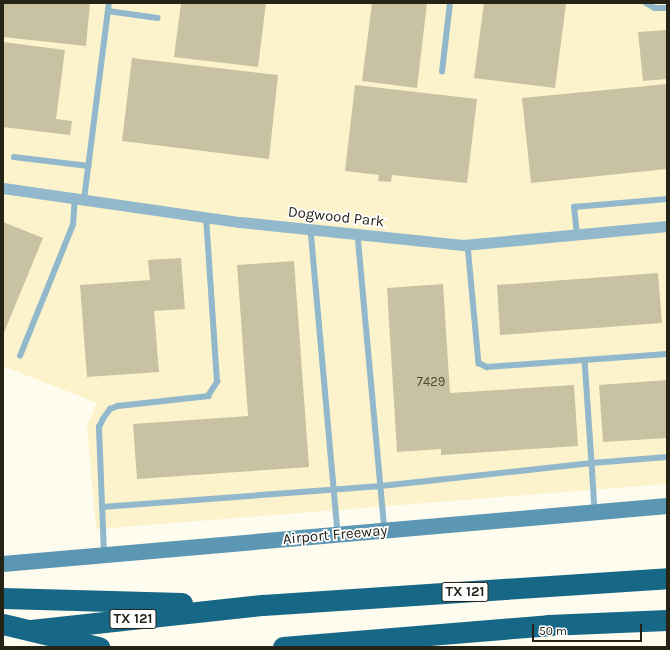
<!DOCTYPE html>
<style>
body{margin:0}
#map{position:relative;width:670px;height:650px;overflow:hidden;background:#fefbef;font-family:Karla,sans-serif}
div>[style]{position:absolute}
[style*='--x']{left:calc(var(--x)*1px);top:calc(var(--y)*1px);width:calc(var(--w)*1px);rotate:calc(var(--a)*1deg)}
.built>*{inset:0;background:#fcf3cc}
.building>*{inset:0;background:#c8c2a3}
.service>*{height:5.5px;margin:-2.75px;padding:0 2.75px;transform-origin:2.75px;border-radius:2.75px;background:#92b8cb}
.minor>*{height:11px;margin:-5.5px;padding:0 5.5px;transform-origin:5.5px;border-radius:5.5px;background:#92b8cb}
.secondary>*{height:16px;margin:-8px;padding:0 8px;transform-origin:8px;border-radius:8px;background:#5b96b3}
.motorway>*{height:21px;margin:-10.5px;padding:0 10.5px;transform-origin:10.5px;border-radius:10.5px;background:#176787}
.motorway-bridge>*{height:21px;margin:-10.5px;padding:0 10.5px;transform-origin:10.5px;border-radius:10.5px;background:#176787}
span{translate:-50% -50%;white-space:nowrap;text-align:center;line-height:1.15;-webkit-text-stroke:3.5px #fff;paint-order:stroke}
.number-label{font-size:13px;color:#4e4a39}
.number-label span{-webkit-text-stroke-width:0}
.shield-label span{padding:1px 3px;background:#fff;border:1px solid;border-radius:3px;-webkit-text-stroke-width:0}
.shield-label{font-size:14px;color:#252216;font-weight:700}
.street-label{font-size:15px;color:#252216}
.frame{position:absolute;inset:0;border:4px solid #252216;pointer-events:none}
.scale{position:absolute;left:532px;top:624px;width:110px;height:18px;box-sizing:border-box;border:2px solid #252216;border-top:0;padding-left:5px;font-size:12px;line-height:14px;white-space:nowrap;color:#252216;-webkit-text-stroke:3px #fff;paint-order:stroke}
</style>
<div id="map">
<div class="built">
<i style="clip-path:polygon(3px 3px,667px 3px,667px 484px,96px 529px,87px 426px,97px 403px,3px 366px)"></i>
</div>
<div class="building">
<i style="clip-path:polygon(3px 3px,90px 3px,86px 46px,3px 37px)"></i>
<i style="clip-path:polygon(181px 3px,266px 3px,258px 67px,174px 57px)"></i>
<i style="clip-path:polygon(372px 3px,427px 3px,417px 88px,362px 81px)"></i>
<i style="clip-path:polygon(484px 3px,566px 4px,555px 88px,474px 78px)"></i>
<i style="clip-path:polygon(667px 30px,667px 79px,643px 81px,638px 32px)"></i>
<i style="clip-path:polygon(3px 42px,65px 50px,56px 119px,72px 121px,70px 135px,3px 127px)"></i>
<i style="clip-path:polygon(132px 58px,278px 75px,269px 159px,122px 141px)"></i>
<i style="clip-path:polygon(667px 84px,667px 169px,531px 183px,522px 98px)"></i>
<i style="clip-path:polygon(355px 85px,477px 99px,467px 183px,392px 175px,391px 182px,378px 181px,379px 175px,345px 171px)"></i>
<i style="clip-path:polygon(3px 222px,43px 238px,3px 335px)"></i>
<i style="clip-path:polygon(181px 258px,185px 309px,154px 311px,159px 372px,87px 377px,80px 285px,150px 280px,148px 260px)"></i>
<i style="clip-path:polygon(294px 261px,309px 467px,137px 479px,133px 424px,248px 416px,237px 265px)"></i>
<i style="clip-path:polygon(658px 273px,662px 323px,500px 335px,497px 285px)"></i>
<i style="clip-path:polygon(443px 284px,450px 393px,574px 385px,578px 446px,441px 455px,441px 449px,397px 452px,387px 288px)"></i>
<i style="clip-path:polygon(667px 380px,667px 438px,603px 442px,599px 385px)"></i>
</div>
<div class="service">
<i style="--x:646;--y:3;--w:10;--a:29"></i>
<i style="--x:655;--y:8;--w:12;--a:0"></i>
<i style="--x:108;--y:11;--w:50;--a:8"></i>
<i style="--x:442;--y:72;--w:69;--a:-83.4"></i>
<i style="--x:14;--y:157;--w:75;--a:6.9"></i>
<i style="--x:84;--y:200;--w:199;--a:-82.8"></i>
<i style="--x:311;--y:230;--w:303;--a:84.9"></i>
<i style="--x:358;--y:235;--w:295;--a:84.8"></i>
<i style="--x:577;--y:235;--w:28;--a:-96"></i>
<i style="--x:574;--y:207;--w:93;--a:-4.9"></i>
<i style="--x:468;--y:245;--w:119;--a:84.7"></i>
<i style="--x:479;--y:363;--w:9;--a:27"></i>
<i style="--x:487;--y:367;--w:180;--a:-4.1"></i>
<i style="--x:20;--y:356;--w:141;--a:-68"></i>
<i style="--x:73;--y:225;--w:26;--a:-86"></i>
<i style="--x:585;--y:360;--w:103;--a:86.1"></i>
<i style="--x:592;--y:463;--w:75;--a:-4.6"></i>
<i style="--x:102;--y:507;--w:280;--a:-4.3"></i>
<i style="--x:381;--y:486;--w:212;--a:-6.2"></i>
<i style="--x:592;--y:463;--w:48;--a:86.4"></i>
<i style="--x:104;--y:554;--w:127;--a:-92.3"></i>
<i style="--x:99;--y:427;--w:9;--a:-63"></i>
<i style="--x:103;--y:419;--w:12;--a:-55"></i>
<i style="--x:110;--y:409;--w:9;--a:-21"></i>
<i style="--x:118;--y:406;--w:91;--a:-6.3"></i>
<i style="--x:208;--y:396;--w:17;--a:-57"></i>
<i style="--x:217;--y:382;--w:165;--a:-93.8"></i>
</div>
<div class="minor">
<i style="--x:3;--y:188;--w:239;--a:8.2"></i>
<i style="--x:240;--y:222;--w:224;--a:5.9"></i>
<i style="--x:463;--y:245;--w:205;--a:-5.3"></i>
</div>
<div class="secondary">
<i style="--x:3;--y:564;--w:667;--a:-4.99"></i>
</div>
<div class="motorway">
<i style="--x:3;--y:598;--w:179;--a:1.6"></i>
<i style="--x:31;--y:630;--w:233;--a:-6.2"></i>
<i style="--x:263;--y:605;--w:405;--a:-3.8"></i>
<i style="--x:283;--y:647;--w:266;--a:-4.7"></i>
<i style="--x:548;--y:625;--w:119;--a:-2.4"></i>
</div>
<div class="motorway-bridge">
<i style="--x:3;--y:624;--w:99;--a:13.5"></i>
</div>
<div class="number-label">
<span style="left:431px;top:382px">7429</span>
</div>
<div class="shield-label">
<span style="left:465px;top:592px">TX 121</span>
<span style="left:133px;top:619px">TX 121</span>
</div>
<div class="street-label">
<span style="left:336px;top:217px;rotate:6deg">Dogwood Park</span>
<span style="left:335px;top:535px;rotate:-5deg">Airport Freeway</span>
</div>
<div class="frame"></div>
<div class="scale">50 m</div>
</div>
